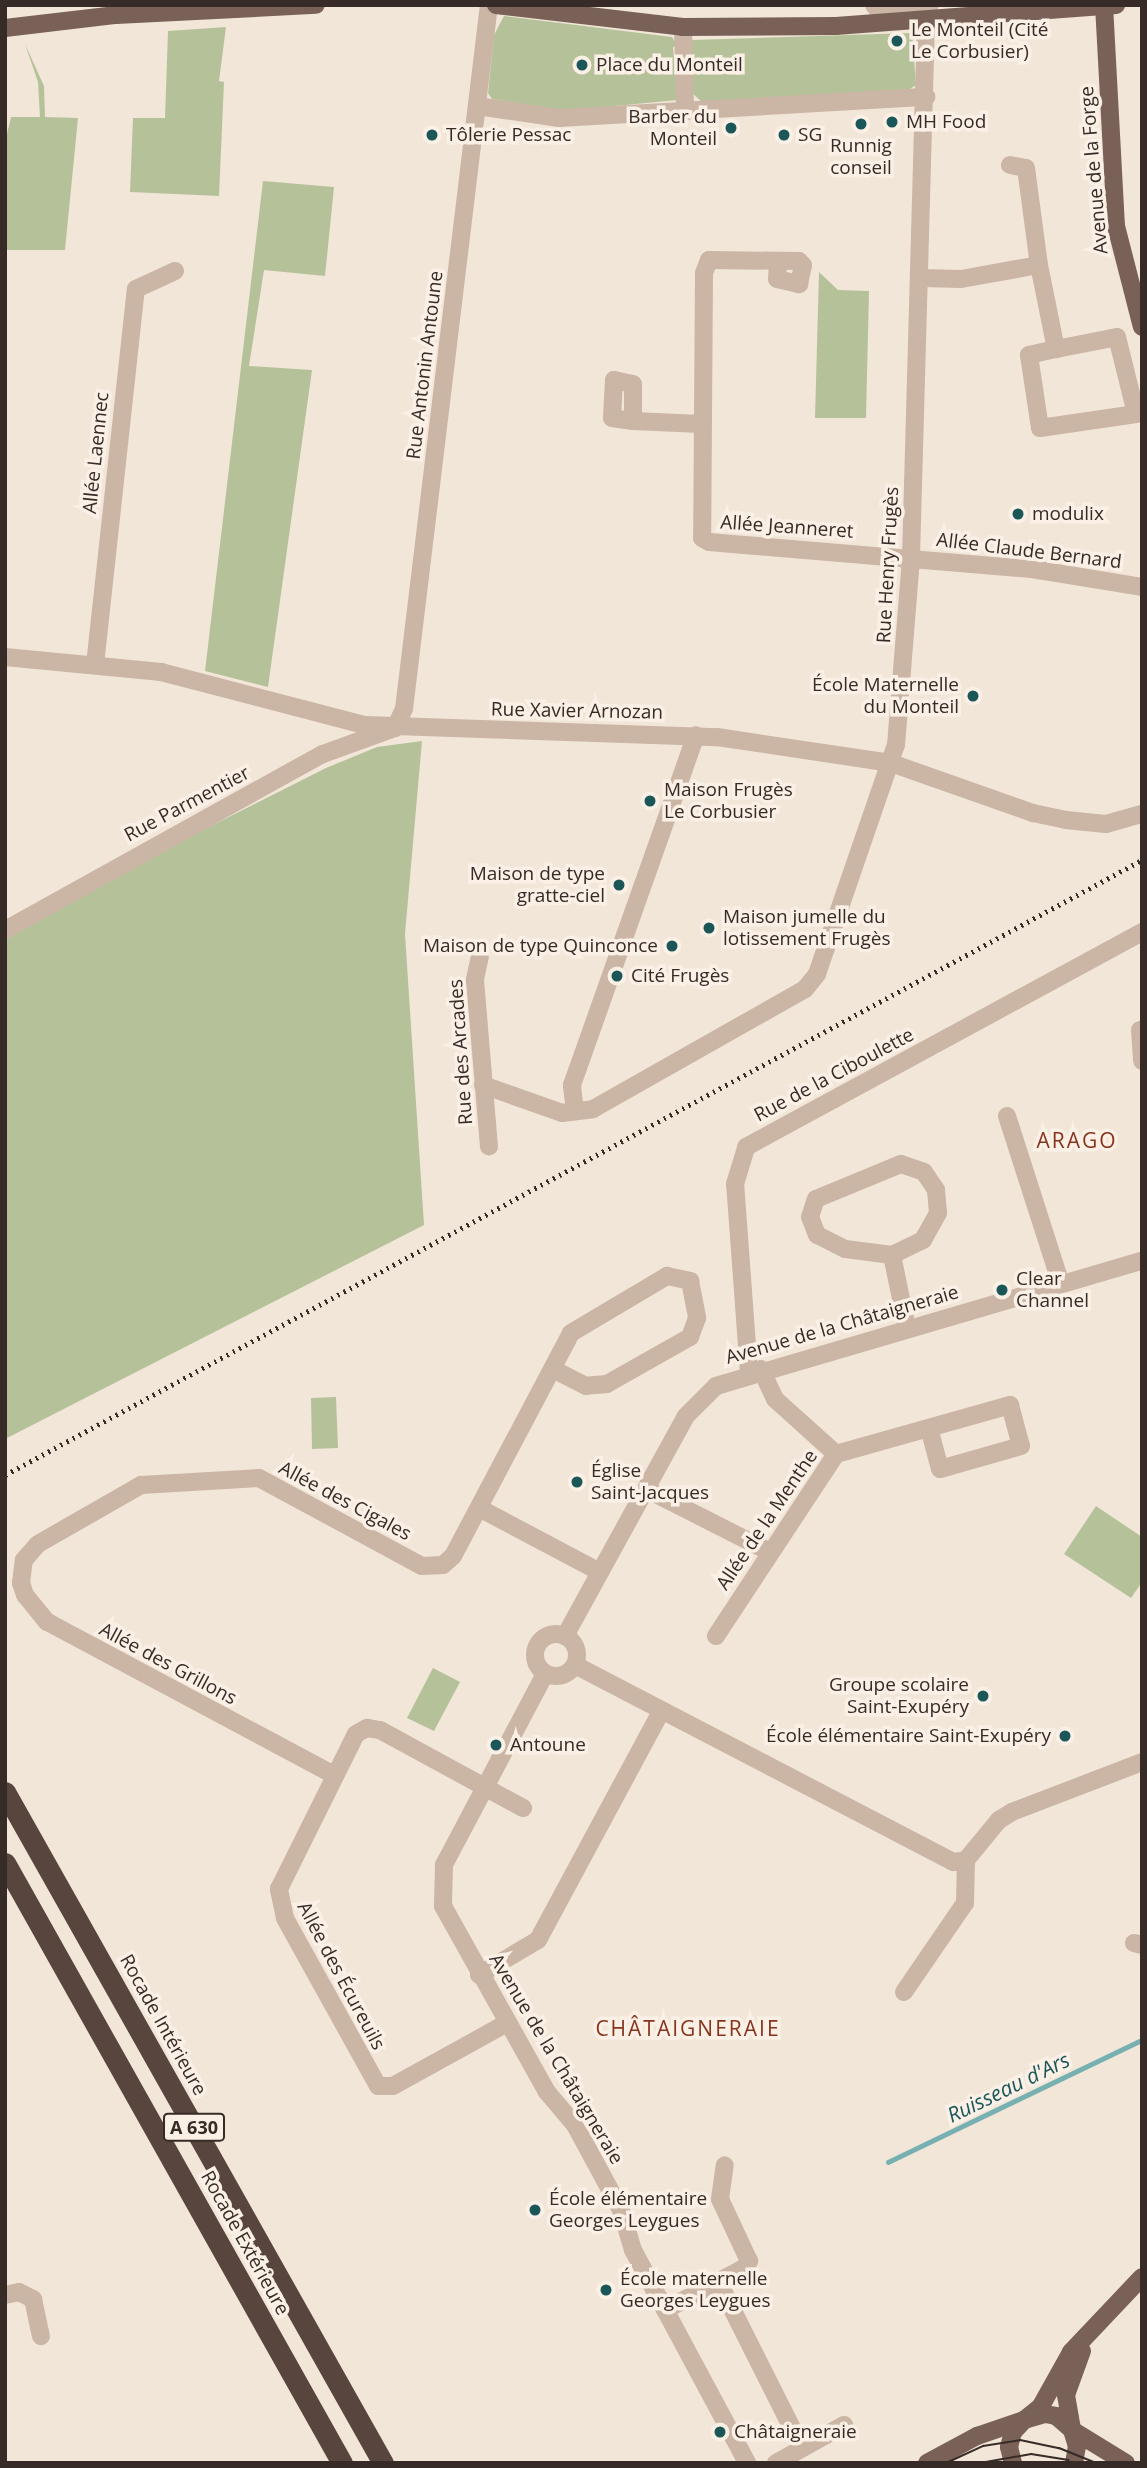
<!DOCTYPE html>
<meta charset="utf-8">
<style>
body{margin:0}
#map{position:relative;width:1147px;height:2468px;overflow:hidden;background:#f2e6d9;font-family:"Open Sans",sans-serif}
div>[style]{position:absolute}
[style*='--x']{left:calc(var(--x)*1px);top:calc(var(--y)*1px);width:calc(var(--w)*1px);rotate:calc(var(--a)*1deg)}
.green>*{inset:0;background:#b5c299}
.stream>*{height:4.5px;margin:-2.25px;padding:0 2.25px;transform-origin:2.25px;border-radius:2.25px;background:#77b0b1}
.minor>*{height:18px;margin:-9px;padding:0 9px;transform-origin:9px;border-radius:9px;background:#cbb5a5}
.minor>.ring{margin:-9px;padding:0;box-sizing:content-box;background:none;border:18px solid #cbb5a5;border-radius:50%}
.major>*{height:18px;margin:-9px;padding:0 9px;transform-origin:9px;border-radius:9px;background:#796157}
.highway>*{height:21px;margin:-10.5px;padding:0 10.5px;transform-origin:10.5px;border-radius:10.5px;background:#58453d}
.tram>*{height:2px;margin:-1px;padding:0 1px;transform-origin:1px;border-radius:1px;background:#362b27}
.rail>*{height:4.5px;margin-top:-2.25px;transform-origin:0;background:repeating-linear-gradient(90deg,#362b27 0 2px,transparent 0 7px)}
.dots>*{width:19px;height:19px;translate:-50% -50%;box-sizing:border-box;border:4px solid #faf0e6;border-radius:50%}
span{translate:-50% -50%;white-space:nowrap;text-align:center;line-height:1.15;-webkit-text-stroke:7px #faf0e6;paint-order:stroke}
.shield-label span{padding:2px 5px;background:#faf0e6;border:2px solid;border-radius:5px;-webkit-text-stroke-width:0}
.shield-label{font-size:18px;color:#362b27;font-weight:700}
.poi-label{font-size:19px;color:#362b27}
.left{translate:0 -50%;text-align:left}
.right{translate:-100% -50%;text-align:right}
.street-label{font-size:19px;color:#362b27}
.neighbourhood-label{font-size:21px;color:#88331c;letter-spacing:2px}
.water-label{font-size:21px;color:#1b5759;font-style:italic}
.frame{position:absolute;inset:0;border:7px solid #362b27;pointer-events:none}
</style>
<div id="map">
<div class="green">
<i style="clip-path:polygon(504px 16px,672px 37px,678px 46px,673px 47px,678px 100px,562px 111px,492px 99px,488px 93px,494px 35px)"></i>
<i style="clip-path:polygon(226px 27px,219px 81px,224px 82px,219px 196px,130px 192px,133px 118px,165px 118px,168px 31px)"></i>
<i style="clip-path:polygon(912px 33px,916px 85px,910px 89px,702px 102px,691px 92px,692px 40px)"></i>
<i style="clip-path:polygon(25px 44px,44px 86px,45px 117px,78px 118px,65px 250px,5px 250px,5px 142px,11px 117px,40px 117px,38px 82px)"></i>
<i style="clip-path:polygon(263px 181px,334px 187px,325px 276px,264px 270px,249px 366px,312px 370px,268px 687px,205px 671px)"></i>
<i style="clip-path:polygon(819px 272px,838px 290px,869px 291px,866px 418px,815px 418px)"></i>
<i style="clip-path:polygon(422px 741px,405px 934px,424px 1225px,5px 1439px,5px 940px,171px 846px,326px 768px,377px 747px)"></i>
<i style="clip-path:polygon(336px 1397px,338px 1448px,312px 1449px,311px 1398px)"></i>
<i style="clip-path:polygon(1096px 1506px,1142px 1537px,1142px 1582px,1131px 1598px,1064px 1554px)"></i>
<i style="clip-path:polygon(433px 1668px,460px 1682px,434px 1731px,407px 1718px)"></i>
</div>
<div class="stream">
<i style="--x:888;--y:2162;--w:282;--a:-25.7"></i>
</div>
<div class="minor">
<i style="--x:874;--y:5;--w:6;--a:51"></i>
<i style="--x:878;--y:10;--w:52;--a:-5.5"></i>
<i style="--x:683;--y:27;--w:84;--a:88.6"></i>
<i style="--x:477;--y:106;--w:83;--a:8.3"></i>
<i style="--x:559;--y:118;--w:368;--a:-3.3"></i>
<i style="--x:1010;--y:165;--w:16;--a:11"></i>
<i style="--x:1026;--y:168;--w:98;--a:82.4"></i>
<i style="--x:1039;--y:265;--w:86;--a:78.6"></i>
<i style="--x:1056;--y:349;--w:62;--a:-11.1"></i>
<i style="--x:1117;--y:337;--w:79;--a:76.1"></i>
<i style="--x:1136;--y:414;--w:97;--a:171.7"></i>
<i style="--x:1040;--y:428;--w:74;--a:-98.6"></i>
<i style="--x:1029;--y:355;--w:28;--a:-13"></i>
<i style="--x:778;--y:261;--w:18;--a:93"></i>
<i style="--x:777;--y:279;--w:23;--a:13"></i>
<i style="--x:799;--y:284;--w:19;--a:-78"></i>
<i style="--x:803;--y:265;--w:6;--a:-135"></i>
<i style="--x:799;--y:261;--w:90;--a:-179.4"></i>
<i style="--x:709;--y:260;--w:14;--a:111"></i>
<i style="--x:704;--y:273;--w:265;--a:90.4"></i>
<i style="--x:702;--y:538;--w:8;--a:30"></i>
<i style="--x:709;--y:542;--w:324;--a:4.8"></i>
<i style="--x:1032;--y:569;--w:111;--a:9.3"></i>
<i style="--x:921;--y:278;--w:40;--a:1.4"></i>
<i style="--x:961;--y:279;--w:79;--a:-10.2"></i>
<i style="--x:633;--y:421;--w:21;--a:-172"></i>
<i style="--x:612;--y:418;--w:38;--a:-87"></i>
<i style="--x:614;--y:380;--w:19;--a:12"></i>
<i style="--x:633;--y:384;--w:37;--a:90"></i>
<i style="--x:633;--y:421;--w:68;--a:2.5"></i>
<i style="--x:5;--y:657;--w:157;--a:5.5"></i>
<i style="--x:161;--y:672;--w:211;--a:14.6"></i>
<i style="--x:365;--y:725;--w:352;--a:2"></i>
<i style="--x:717;--y:737;--w:176;--a:8.5"></i>
<i style="--x:891;--y:763;--w:151;--a:19.4"></i>
<i style="--x:1033;--y:813;--w:34;--a:12"></i>
<i style="--x:1066;--y:820;--w:40;--a:5.7"></i>
<i style="--x:1106;--y:824;--w:37;--a:-16"></i>
<i style="--x:95;--y:665;--w:378;--a:-83.8"></i>
<i style="--x:136;--y:289;--w:43;--a:-24.8"></i>
<i style="--x:5;--y:930;--w:363;--a:-29"></i>
<i style="--x:323;--y:754;--w:77;--a:-19.9"></i>
<i style="--x:395;--y:728;--w:21;--a:-65"></i>
<i style="--x:404;--y:709;--w:709;--a:-83.12"></i>
<i style="--x:480;--y:956;--w:25;--a:102"></i>
<i style="--x:475;--y:980;--w:167;--a:85.2"></i>
<i style="--x:1140;--y:1030;--w:31;--a:86"></i>
<i style="--x:483;--y:1085;--w:84;--a:19.5"></i>
<i style="--x:562;--y:1113;--w:31;--a:-7"></i>
<i style="--x:593;--y:1109;--w:244;--a:-29.5"></i>
<i style="--x:805;--y:989;--w:19;--a:-51"></i>
<i style="--x:817;--y:974;--w:242;--a:-71"></i>
<i style="--x:896;--y:745;--w:189;--a:-85.4"></i>
<i style="--x:911;--y:557;--w:538;--a:-88.4"></i>
<i style="--x:575;--y:1111;--w:26;--a:-97"></i>
<i style="--x:572;--y:1085;--w:371;--a:-70.5"></i>
<i style="--x:1007;--y:1116;--w:176;--a:72.2"></i>
<i style="--x:901;--y:1164;--w:24;--a:19"></i>
<i style="--x:924;--y:1172;--w:22;--a:56"></i>
<i style="--x:936;--y:1190;--w:23;--a:85"></i>
<i style="--x:938;--y:1213;--w:31;--a:119"></i>
<i style="--x:923;--y:1240;--w:34;--a:154"></i>
<i style="--x:892;--y:1255;--w:47;--a:-172.7"></i>
<i style="--x:845;--y:1249;--w:31;--a:-153"></i>
<i style="--x:817;--y:1235;--w:19;--a:-111"></i>
<i style="--x:810;--y:1217;--w:19;--a:-72"></i>
<i style="--x:816;--y:1199;--w:92;--a:-22.4"></i>
<i style="--x:892;--y:1255;--w:75;--a:78.4"></i>
<i style="--x:749;--y:1373;--w:190;--a:-94.2"></i>
<i style="--x:735;--y:1184;--w:39;--a:-73"></i>
<i style="--x:746;--y:1147;--w:451;--a:-28.5"></i>
<i style="--x:836;--y:1454;--w:181;--a:-15.7"></i>
<i style="--x:1010;--y:1405;--w:42;--a:75"></i>
<i style="--x:1021;--y:1446;--w:84;--a:164.1"></i>
<i style="--x:940;--y:1469;--w:42;--a:-105"></i>
<i style="--x:646;--y:1489;--w:139;--a:26.9"></i>
<i style="--x:479;--y:1508;--w:137;--a:27.9"></i>
<i class="ring" style="left:535px;top:1634px;width:24px;height:24px"></i>
<i style="--x:565;--y:1636;--w:251;--a:-61.2"></i>
<i style="--x:686;--y:1416;--w:42;--a:-45"></i>
<i style="--x:716;--y:1386;--w:444;--a:-16.4"></i>
<i style="--x:716;--y:1636;--w:218;--a:-56.6"></i>
<i style="--x:836;--y:1454;--w:82;--a:-138"></i>
<i style="--x:775;--y:1399;--w:33;--a:-115"></i>
<i style="--x:575;--y:1665;--w:427;--a:27.5"></i>
<i style="--x:954;--y:1862;--w:12;--a:-9"></i>
<i style="--x:966;--y:1860;--w:52;--a:-50.5"></i>
<i style="--x:999;--y:1820;--w:15;--a:-32"></i>
<i style="--x:1012;--y:1812;--w:139;--a:-21"></i>
<i style="--x:545;--y:1674;--w:216;--a:117.9"></i>
<i style="--x:444;--y:1865;--w:41;--a:91.4"></i>
<i style="--x:443;--y:1906;--w:213;--a:60.8"></i>
<i style="--x:547;--y:2092;--w:43;--a:49.7"></i>
<i style="--x:575;--y:2125;--w:97;--a:61.6"></i>
<i style="--x:621;--y:2210;--w:42;--a:73.3"></i>
<i style="--x:633;--y:2250;--w:242;--a:61.8"></i>
<i style="--x:334;--y:1775;--w:325;--a:-151.9"></i>
<i style="--x:47;--y:1622;--w:35;--a:-129"></i>
<i style="--x:25;--y:1595;--w:13;--a:-108"></i>
<i style="--x:21;--y:1583;--w:23;--a:-83"></i>
<i style="--x:24;--y:1560;--w:21;--a:-49"></i>
<i style="--x:38;--y:1544;--w:119;--a:-29.8"></i>
<i style="--x:141;--y:1485;--w:118;--a:-3.4"></i>
<i style="--x:259;--y:1478;--w:185;--a:28.4"></i>
<i style="--x:422;--y:1566;--w:21;--a:-3"></i>
<i style="--x:443;--y:1565;--w:13;--a:-42"></i>
<i style="--x:453;--y:1556;--w:252;--a:-62.1"></i>
<i style="--x:571;--y:1333;--w:112;--a:-30.7"></i>
<i style="--x:667;--y:1276;--w:24;--a:12"></i>
<i style="--x:690;--y:1281;--w:38;--a:79"></i>
<i style="--x:697;--y:1318;--w:20;--a:110"></i>
<i style="--x:690;--y:1337;--w:95;--a:150.5"></i>
<i style="--x:607;--y:1384;--w:21;--a:175"></i>
<i style="--x:586;--y:1386;--w:37;--a:-153"></i>
<i style="--x:1134;--y:1943;--w:8;--a:14"></i>
<i style="--x:479;--y:1975;--w:69;--a:-30.7"></i>
<i style="--x:538;--y:1940;--w:261;--a:-61.7"></i>
<i style="--x:904;--y:1992;--w:108;--a:-55.6"></i>
<i style="--x:965;--y:1903;--w:43;--a:-88.7"></i>
<i style="--x:507;--y:2023;--w:130;--a:151.1"></i>
<i style="--x:393;--y:2086;--w:15;--a:180"></i>
<i style="--x:378;--y:2086;--w:192;--a:-119"></i>
<i style="--x:285;--y:1918;--w:30;--a:-102"></i>
<i style="--x:279;--y:1889;--w:173;--a:-63.6"></i>
<i style="--x:356;--y:1734;--w:13;--a:-29"></i>
<i style="--x:367;--y:1728;--w:13;--a:9"></i>
<i style="--x:380;--y:1730;--w:163;--a:28.6"></i>
<i style="--x:718;--y:2281;--w:187;--a:63.3"></i>
<i style="--x:5;--y:2295;--w:14;--a:-12"></i>
<i style="--x:19;--y:2292;--w:16;--a:27"></i>
<i style="--x:33;--y:2299;--w:38;--a:78"></i>
<i style="--x:665;--y:2310;--w:89;--a:-28"></i>
<i style="--x:744;--y:2268;--w:9;--a:-54"></i>
<i style="--x:749;--y:2261;--w:68;--a:-115.1"></i>
<i style="--x:720;--y:2199;--w:34;--a:-82"></i>
<i style="--x:776;--y:2463;--w:78;--a:-29.2"></i>
</div>
<div class="major">
<i style="--x:496;--y:5;--w:188;--a:6.7"></i>
<i style="--x:683;--y:27;--w:153;--a:-0.4"></i>
<i style="--x:836;--y:26;--w:281;--a:-4.3"></i>
<i style="--x:1104;--y:5;--w:221;--a:86.9"></i>
<i style="--x:1116;--y:226;--w:104;--a:75.6"></i>
<i style="--x:5;--y:28;--w:112;--a:-6.7"></i>
<i style="--x:116;--y:15;--w:200;--a:-2.9"></i>
<i style="--x:1082;--y:2351;--w:47;--a:110"></i>
<i style="--x:1066;--y:2395;--w:36;--a:80"></i>
<i style="--x:1072;--y:2430;--w:63;--a:31.4"></i>
<i style="--x:927;--y:2463;--w:57;--a:-28.4"></i>
<i style="--x:977;--y:2436;--w:50;--a:-18.8"></i>
<i style="--x:1024;--y:2420;--w:22;--a:-39"></i>
<i style="--x:1041;--y:2406;--w:62;--a:-60.9"></i>
<i style="--x:1071;--y:2352;--w:103;--a:-46.6"></i>
<i style="--x:1013;--y:2463;--w:16;--a:-104"></i>
<i style="--x:1009;--y:2447;--w:16;--a:-75"></i>
<i style="--x:1013;--y:2432;--w:16;--a:-47"></i>
<i style="--x:1024;--y:2420;--w:22;--a:-16"></i>
<i style="--x:1045;--y:2414;--w:11;--a:10"></i>
<i style="--x:1056;--y:2416;--w:21;--a:41"></i>
<i style="--x:1072;--y:2430;--w:17;--a:73"></i>
<i style="--x:1077;--y:2446;--w:17;--a:100"></i>
</div>
<div class="highway">
<i style="--x:5;--y:1792;--w:770;--a:60.61"></i>
<i style="--x:5;--y:1863;--w:688;--a:60.68"></i>
</div>
<div class="tram">
<i style="--x:946;--y:2463;--w:41;--a:-24.7"></i>
<i style="--x:983;--y:2446;--w:37;--a:-9"></i>
<i style="--x:1020;--y:2440;--w:40;--a:12"></i>
<i style="--x:1059;--y:2448;--w:40;--a:22"></i>
<i style="--x:980;--y:2463;--w:52;--a:-10"></i>
<i style="--x:1031;--y:2454;--w:38;--a:9"></i>
</div>
<div class="rail">
<i style="--x:5;--y:1475;--w:1293;--a:-28.41"></i>
</div>
<div class="dots">
<i style="left:897px;top:41px;background:#1b5759"></i>
<i style="left:582px;top:65px;background:#1b5759"></i>
<i style="left:892px;top:122px;background:#1b5759"></i>
<i style="left:861px;top:124px;background:#1b5759"></i>
<i style="left:731px;top:128px;background:#1b5759"></i>
<i style="left:432px;top:135px;background:#1b5759"></i>
<i style="left:784px;top:135px;background:#1b5759"></i>
<i style="left:1018px;top:514px;background:#1b5759"></i>
<i style="left:973px;top:696px;background:#1b5759"></i>
<i style="left:650px;top:801px;background:#1b5759"></i>
<i style="left:619px;top:885px;background:#1b5759"></i>
<i style="left:709px;top:928px;background:#1b5759"></i>
<i style="left:672px;top:946px;background:#1b5759"></i>
<i style="left:617px;top:976px;background:#1b5759"></i>
<i style="left:1002px;top:1290px;background:#1b5759"></i>
<i style="left:577px;top:1482px;background:#1b5759"></i>
<i style="left:983px;top:1696px;background:#1b5759"></i>
<i style="left:1065px;top:1736px;background:#1b5759"></i>
<i style="left:496px;top:1745px;background:#1b5759"></i>
<i style="left:535px;top:2210px;background:#1b5759"></i>
<i style="left:606px;top:2290px;background:#1b5759"></i>
<i style="left:720px;top:2432px;background:#1b5759"></i>
</div>
<div class="shield-label">
<span style="left:194px;top:2127px">A 630</span>
</div>
<div class="poi-label">
<span class="left" style="left:911px;top:41px">Le Monteil (Cité<br>Le Corbusier)</span>
<span class="left" style="left:596px;top:65px">Place du Monteil</span>
<span class="right" style="left:717px;top:128px">Barber du<br>Monteil</span>
<span class="left" style="left:906px;top:122px">MH Food</span>
<span class="left" style="left:446px;top:135px">Tôlerie Pessac</span>
<span class="left" style="left:798px;top:135px">SG</span>
<span style="left:861px;top:157px">Runnig<br>conseil</span>
<span class="left" style="left:1032px;top:514px">modulix</span>
<span class="right" style="left:959px;top:696px">École Maternelle<br>du Monteil</span>
<span class="left" style="left:664px;top:801px">Maison Frugès<br>Le Corbusier</span>
<span class="right" style="left:605px;top:885px">Maison de type<br>gratte-ciel</span>
<span class="left" style="left:723px;top:928px">Maison jumelle du<br>lotissement Frugès</span>
<span class="right" style="left:658px;top:946px">Maison de type Quinconce</span>
<span class="left" style="left:631px;top:976px">Cité Frugès</span>
<span class="left" style="left:1016px;top:1290px">Clear<br>Channel</span>
<span class="left" style="left:591px;top:1482px">Église<br>Saint-Jacques</span>
<span class="right" style="left:969px;top:1696px">Groupe scolaire<br>Saint-Exupéry</span>
<span class="right" style="left:1051px;top:1736px">École élémentaire Saint-Exupéry</span>
<span class="left" style="left:510px;top:1745px">Antoune</span>
<span class="left" style="left:549px;top:2210px">École élémentaire<br>Georges Leygues</span>
<span class="left" style="left:620px;top:2290px">École maternelle<br>Georges Leygues</span>
<span class="left" style="left:734px;top:2432px">Châtaigneraie</span>
</div>
<div class="street-label">
<span style="left:1094px;top:170px;rotate:-95deg">Avenue de la Forge</span>
<span style="left:425px;top:365px;rotate:-83deg">Rue Antonin Antoune</span>
<span style="left:96px;top:453px;rotate:-84deg">Allée Laennec</span>
<span style="left:787px;top:527px;rotate:4deg">Allée Jeanneret</span>
<span style="left:1029px;top:551px;rotate:7deg">Allée Claude Bernard</span>
<span style="left:888px;top:565px;rotate:-87deg">Rue Henry Frugès</span>
<span style="left:577px;top:711px;rotate:1deg">Rue Xavier Arnozan</span>
<span style="left:187px;top:804px;rotate:-28deg">Rue Parmentier</span>
<span style="left:461px;top:1052px;rotate:-94deg">Rue des Arcades</span>
<span style="left:834px;top:1075px;rotate:-28deg">Rue de la Ciboulette</span>
<span style="left:842px;top:1325px;rotate:-16deg">Avenue de la Châtaigneraie</span>
<span style="left:345px;top:1501px;rotate:28deg">Allée des Cigales</span>
<span style="left:767px;top:1520px;rotate:-56deg">Allée de la Menthe</span>
<span style="left:168px;top:1664px;rotate:28deg">Allée des Grillons</span>
<span style="left:341px;top:1976px;rotate:62deg">Allée des Écureuils</span>
<span style="left:163px;top:2025px;rotate:61deg">Rocade Intérieure</span>
<span style="left:556px;top:2059px;rotate:59deg">Avenue de la Châtaigneraie</span>
<span style="left:245px;top:2243px;rotate:61deg">Rocade Extérieure</span>
</div>
<div class="neighbourhood-label">
<span style="left:1077px;top:1140px">ARAGO</span>
<span style="left:688px;top:2028px">CHÂTAIGNERAIE</span>
</div>
<div class="water-label">
<span style="left:1008px;top:2087px;rotate:-26deg">Ruisseau d'Ars</span>
</div>
<div class="frame"></div>
</div>
